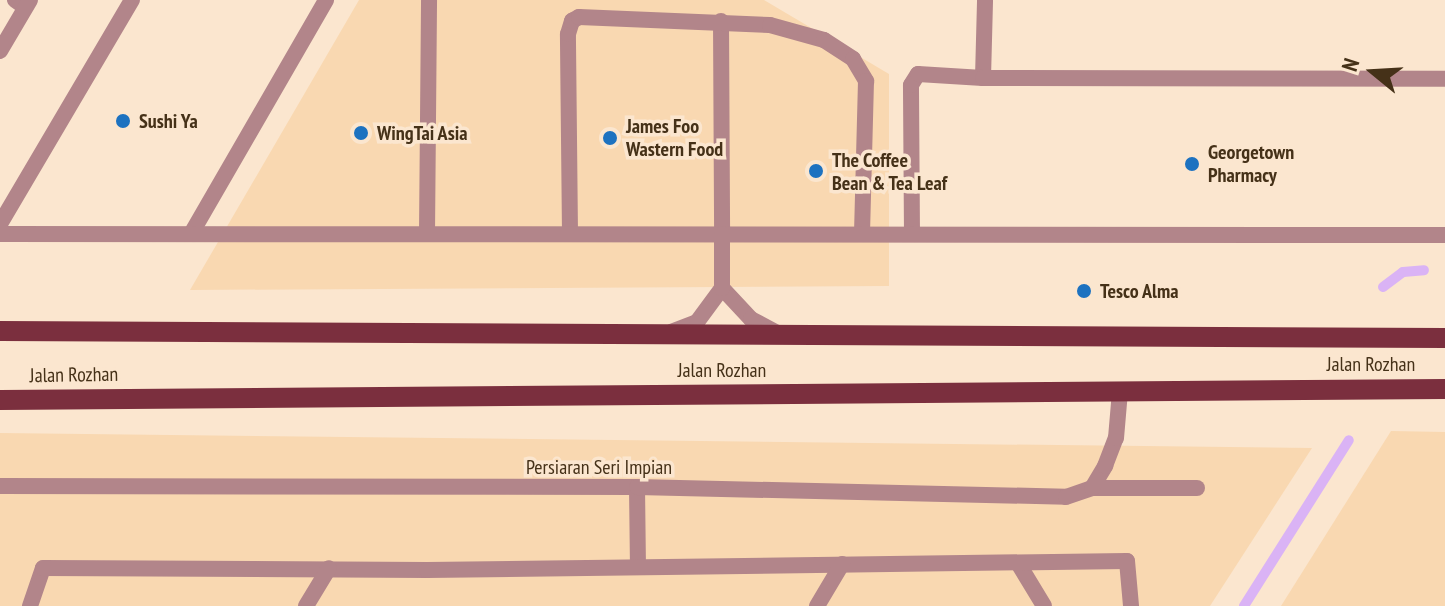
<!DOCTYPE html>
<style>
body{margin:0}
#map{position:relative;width:1445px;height:606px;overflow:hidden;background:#fbe6cf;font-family:"PT Sans Narrow",sans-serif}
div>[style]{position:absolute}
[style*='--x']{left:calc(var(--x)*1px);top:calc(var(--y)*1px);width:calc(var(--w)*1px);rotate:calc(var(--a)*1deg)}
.built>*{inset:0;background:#f9d8b1}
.stream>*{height:10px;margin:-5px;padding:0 5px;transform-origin:5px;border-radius:5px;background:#dab3f5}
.service>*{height:16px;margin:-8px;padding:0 8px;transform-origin:8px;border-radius:8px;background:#b2858a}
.minor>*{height:16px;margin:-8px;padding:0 8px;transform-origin:8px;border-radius:8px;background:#b2858a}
.tertiary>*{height:16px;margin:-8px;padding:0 8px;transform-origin:8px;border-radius:8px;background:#b2858a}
.primary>*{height:20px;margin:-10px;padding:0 10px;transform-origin:10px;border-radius:10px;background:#7b2f3e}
.dots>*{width:22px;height:22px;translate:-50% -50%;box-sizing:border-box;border:4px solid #fbe6cf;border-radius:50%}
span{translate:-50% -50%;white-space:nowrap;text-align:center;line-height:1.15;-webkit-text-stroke:7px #fbe6cf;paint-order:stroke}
.poi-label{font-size:20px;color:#453118;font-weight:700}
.left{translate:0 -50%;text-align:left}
.street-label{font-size:20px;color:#453118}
.north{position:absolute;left:1333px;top:32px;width:80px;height:80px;-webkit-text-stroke:6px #fbe6cf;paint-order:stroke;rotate:288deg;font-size:22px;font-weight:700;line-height:32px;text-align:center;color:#453118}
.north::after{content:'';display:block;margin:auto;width:28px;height:36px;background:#453118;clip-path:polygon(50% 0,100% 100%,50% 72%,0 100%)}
</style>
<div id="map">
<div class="built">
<i style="clip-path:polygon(359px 0,764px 0,889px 74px,889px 286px,190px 290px)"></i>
<i style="clip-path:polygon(1391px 431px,1445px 432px,1445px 606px,1281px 606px)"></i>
<i style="clip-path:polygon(0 433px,1312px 448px,1210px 606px,0 606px)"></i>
</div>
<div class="stream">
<i style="--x:1383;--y:287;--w:25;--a:-37"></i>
<i style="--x:1403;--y:272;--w:21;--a:-5"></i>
<i style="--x:1244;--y:606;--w:196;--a:-57.7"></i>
</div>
<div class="service">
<i style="--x:15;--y:0;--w:12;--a:35"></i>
<i style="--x:721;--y:21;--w:213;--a:89.7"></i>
<i style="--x:983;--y:78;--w:78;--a:-88.5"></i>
<i style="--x:191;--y:234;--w:270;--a:-60"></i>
<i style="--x:427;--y:234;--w:234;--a:-89.5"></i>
<i style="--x:570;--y:234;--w:200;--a:-90.6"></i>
<i style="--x:568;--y:34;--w:14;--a:-73"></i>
<i style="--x:572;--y:21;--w:8;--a:-30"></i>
<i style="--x:579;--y:17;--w:191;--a:2.4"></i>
<i style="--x:770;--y:25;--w:56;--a:15.5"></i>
<i style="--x:824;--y:40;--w:35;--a:33"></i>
<i style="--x:853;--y:59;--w:26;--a:59"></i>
<i style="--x:866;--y:81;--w:153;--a:91.5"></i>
<i style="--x:912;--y:234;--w:149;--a:-90.4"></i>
<i style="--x:911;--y:85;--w:13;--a:-58"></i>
<i style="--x:918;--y:74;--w:65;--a:3.5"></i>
<i style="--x:983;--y:78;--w:462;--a:0.1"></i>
<i style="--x:637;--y:487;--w:80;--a:89.3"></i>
<i style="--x:1092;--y:488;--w:105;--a:0"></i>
<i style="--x:1018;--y:563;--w:50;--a:58.8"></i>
<i style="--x:30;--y:606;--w:40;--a:-71.1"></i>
<i style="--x:43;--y:568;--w:384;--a:0.3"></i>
<i style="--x:427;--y:570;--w:700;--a:-0.74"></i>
<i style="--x:1127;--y:561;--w:45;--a:84.9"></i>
<i style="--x:306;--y:606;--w:44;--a:-58.8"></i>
<i style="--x:817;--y:606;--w:49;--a:-59.2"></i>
</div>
<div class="minor">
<i style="--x:0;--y:224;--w:260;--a:-59.5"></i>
<i style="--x:0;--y:234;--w:1445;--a:0.04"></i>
<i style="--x:722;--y:288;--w:42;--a:46.9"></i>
<i style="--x:751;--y:319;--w:32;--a:28"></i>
<i style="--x:671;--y:332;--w:28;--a:-21"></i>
<i style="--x:697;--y:322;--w:42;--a:-53.7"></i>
<i style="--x:722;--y:288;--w:54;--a:-90"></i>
<i style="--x:0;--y:486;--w:637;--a:0.09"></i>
<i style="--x:637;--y:487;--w:429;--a:1.3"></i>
<i style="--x:1066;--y:497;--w:28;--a:-19"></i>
<i style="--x:1092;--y:488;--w:26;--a:-59"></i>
<i style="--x:1105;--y:466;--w:30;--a:-69"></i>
<i style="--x:1116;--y:438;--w:47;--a:-85.1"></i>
</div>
<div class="tertiary">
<i style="--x:0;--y:51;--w:59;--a:-59.5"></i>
</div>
<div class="primary">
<i style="--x:0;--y:331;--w:1445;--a:0.28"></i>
<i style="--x:0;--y:400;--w:1445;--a:-0.44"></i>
</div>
<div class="dots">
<i style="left:123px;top:121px;background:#1d72c0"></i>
<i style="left:361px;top:133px;background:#1d72c0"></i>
<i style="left:610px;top:138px;background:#1d72c0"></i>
<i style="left:1192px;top:164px;background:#1d72c0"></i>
<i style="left:816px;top:171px;background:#1d72c0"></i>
<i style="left:1084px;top:291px;background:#1d72c0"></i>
</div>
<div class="poi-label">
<span class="left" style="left:139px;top:121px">Sushi Ya</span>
<span class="left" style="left:626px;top:138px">James Foo<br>Wastern Food</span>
<span class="left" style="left:377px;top:133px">WingTai Asia</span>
<span class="left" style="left:1208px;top:164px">Georgetown<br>Pharmacy</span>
<span class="left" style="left:832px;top:172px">The Coffee<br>Bean &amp; Tea Leaf</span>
<span class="left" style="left:1100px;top:291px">Tesco Alma</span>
</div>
<div class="street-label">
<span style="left:1371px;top:364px">Jalan Rozhan</span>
<span style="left:722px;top:370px">Jalan Rozhan</span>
<span style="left:74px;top:375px;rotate:-1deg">Jalan Rozhan</span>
<span style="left:599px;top:467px">Persiaran Seri Impian</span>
</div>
<div class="north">N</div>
</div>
